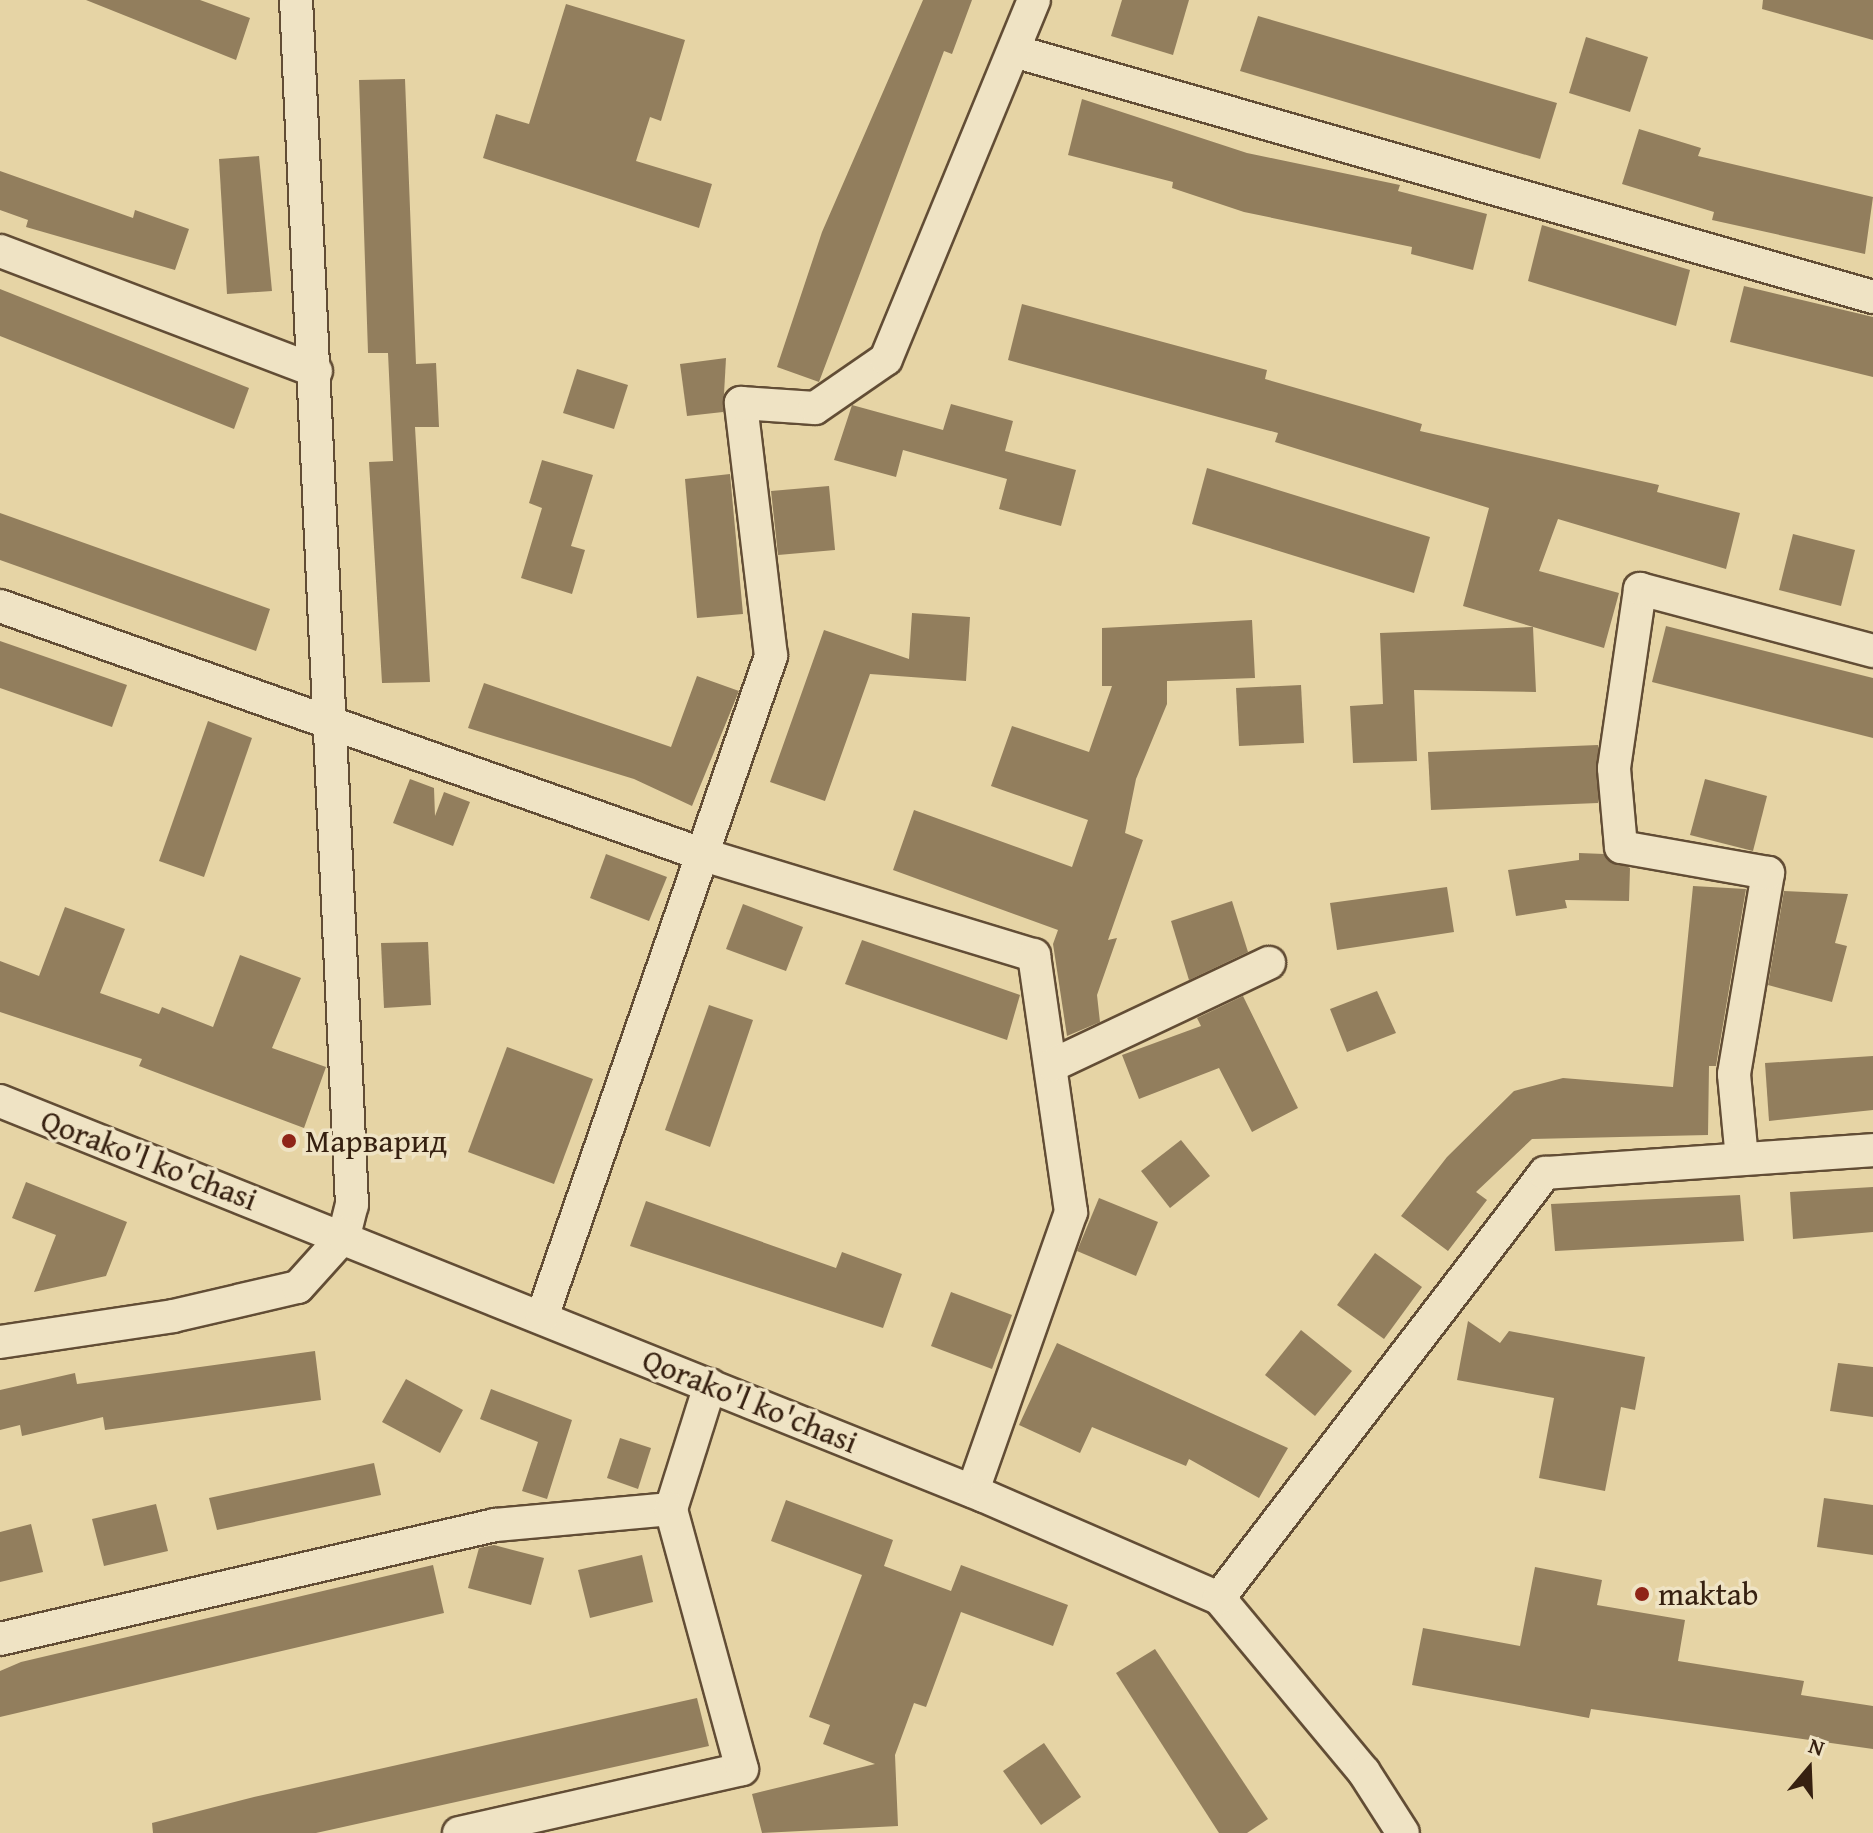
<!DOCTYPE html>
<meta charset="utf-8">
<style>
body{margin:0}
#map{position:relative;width:1873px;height:1833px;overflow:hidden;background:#e6d4a5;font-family:"Gentium Book Plus",serif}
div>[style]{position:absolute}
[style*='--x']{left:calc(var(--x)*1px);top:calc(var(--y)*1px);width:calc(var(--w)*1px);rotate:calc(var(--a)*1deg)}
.building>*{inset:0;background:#927e5d}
.roads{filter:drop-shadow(2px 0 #624d35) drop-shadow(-2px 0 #624d35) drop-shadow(0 2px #624d35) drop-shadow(0 -2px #624d35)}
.minor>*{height:32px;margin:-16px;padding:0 16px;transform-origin:16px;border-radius:16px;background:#efe3c4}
.dots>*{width:22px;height:22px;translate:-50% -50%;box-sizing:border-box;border:4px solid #efe3c4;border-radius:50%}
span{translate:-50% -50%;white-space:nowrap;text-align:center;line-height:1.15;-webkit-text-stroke:7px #efe3c4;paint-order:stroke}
.poi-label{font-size:32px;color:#362010}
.left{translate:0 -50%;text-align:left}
.street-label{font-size:32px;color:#362010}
.north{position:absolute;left:1769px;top:1729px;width:80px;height:80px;-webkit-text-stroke:6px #efe3c4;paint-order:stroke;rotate:19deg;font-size:22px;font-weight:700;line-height:32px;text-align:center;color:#362010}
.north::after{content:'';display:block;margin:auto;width:28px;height:36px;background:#362010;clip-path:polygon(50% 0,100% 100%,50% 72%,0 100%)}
</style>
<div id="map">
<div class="building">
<i style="clip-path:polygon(86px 0,200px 0,250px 18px,236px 60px)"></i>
<i style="clip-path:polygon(923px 0,972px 0,952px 54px,944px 51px,819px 382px,777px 367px,822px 232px)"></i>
<i style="clip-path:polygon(1122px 0,1189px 0,1173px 55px,1111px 36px)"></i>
<i style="clip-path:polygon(1763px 0,1873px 0,1873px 40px,1762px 9px)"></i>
<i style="clip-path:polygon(566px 4px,685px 40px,661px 121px,650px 117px,636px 161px,712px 184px,699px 228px,483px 158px,496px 114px,529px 124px)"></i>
<i style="clip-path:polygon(1258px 16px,1557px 103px,1540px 159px,1240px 71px)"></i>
<i style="clip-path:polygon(1586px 37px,1648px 57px,1630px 112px,1569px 93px)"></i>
<i style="clip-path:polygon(405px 79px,416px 364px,436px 363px,439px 427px,415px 427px,430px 682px,382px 683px,369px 462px,393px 461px,388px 353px,368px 353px,359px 80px)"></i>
<i style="clip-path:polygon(1082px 99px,1247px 153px,1400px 185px,1398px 191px,1487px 214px,1473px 270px,1411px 254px,1412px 247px,1244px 212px,1172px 188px,1173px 182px,1068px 155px)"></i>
<i style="clip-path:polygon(1639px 129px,1701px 148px,1698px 156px,1873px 197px,1865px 254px,1712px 220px,1714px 212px,1622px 184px)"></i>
<i style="clip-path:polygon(259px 156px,272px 291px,227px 294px,219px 159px)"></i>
<i style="clip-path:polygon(0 171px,133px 218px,135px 210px,189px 229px,175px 270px,26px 227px,28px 220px,0 210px)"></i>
<i style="clip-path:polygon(1542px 225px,1690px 270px,1676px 326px,1528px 281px)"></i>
<i style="clip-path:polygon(1744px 286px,1873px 317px,1873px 377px,1730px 342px)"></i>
<i style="clip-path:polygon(0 289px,249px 388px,234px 429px,0 336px)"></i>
<i style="clip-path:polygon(1022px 304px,1267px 370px,1265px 379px,1422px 424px,1420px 431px,1659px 485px,1657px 492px,1740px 513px,1726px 569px,1558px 519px,1539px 571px,1619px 593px,1604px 648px,1463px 606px,1489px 508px,1275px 442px,1278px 433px,1008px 360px)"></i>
<i style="clip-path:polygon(726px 358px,723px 412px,687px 416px,680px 364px)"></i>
<i style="clip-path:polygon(577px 369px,628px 385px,614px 429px,563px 413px)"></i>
<i style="clip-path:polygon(951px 404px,1013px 421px,1005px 451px,1076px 470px,1061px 526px,999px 509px,1007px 479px,903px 450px,896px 477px,834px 460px,852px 405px,943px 430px)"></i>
<i style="clip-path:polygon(542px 460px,593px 475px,571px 546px,585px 550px,572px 594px,521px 578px,542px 508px,529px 503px)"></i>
<i style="clip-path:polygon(1207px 468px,1430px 537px,1414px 593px,1192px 524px)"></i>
<i style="clip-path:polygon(730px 474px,743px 614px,697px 618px,685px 479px)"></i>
<i style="clip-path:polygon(829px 486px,835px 550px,778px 555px,771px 491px)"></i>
<i style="clip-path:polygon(0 513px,270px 609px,256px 651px,0 560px)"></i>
<i style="clip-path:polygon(1793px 534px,1855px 550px,1841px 606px,1779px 590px)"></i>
<i style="clip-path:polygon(912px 613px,970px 617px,966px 681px,870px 674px,825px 801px,770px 782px,824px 630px,909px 659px)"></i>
<i style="clip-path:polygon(1252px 620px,1255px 678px,1167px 681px,1167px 704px,1136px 779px,1125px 833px,1143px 840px,1108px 940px,1117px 938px,1097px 995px,1100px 1022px,1067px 1036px,1053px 944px,1058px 930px,893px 870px,914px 810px,1072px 867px,1088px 820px,991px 786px,1012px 726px,1089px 752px,1112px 686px,1102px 686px,1102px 628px)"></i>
<i style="clip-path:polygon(1666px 626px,1873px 678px,1873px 738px,1652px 682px)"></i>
<i style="clip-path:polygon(1533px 627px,1536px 692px,1414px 690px,1417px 761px,1353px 763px,1350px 706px,1383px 704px,1380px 633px)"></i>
<i style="clip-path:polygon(0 641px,127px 685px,112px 727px,0 688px)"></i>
<i style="clip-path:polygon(697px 676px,739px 691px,692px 806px,634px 779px,468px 728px,484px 683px,671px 747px)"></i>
<i style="clip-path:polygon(1301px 685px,1304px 743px,1239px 746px,1236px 688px)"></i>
<i style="clip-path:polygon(208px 721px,252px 738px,204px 877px,159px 861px)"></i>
<i style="clip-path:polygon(1598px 745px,1598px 803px,1431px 810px,1428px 752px)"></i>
<i style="clip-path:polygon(410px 779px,434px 788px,435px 816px,444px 792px,470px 802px,453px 846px,393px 823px)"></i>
<i style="clip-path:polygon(1705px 779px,1767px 796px,1753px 851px,1690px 835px)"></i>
<i style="clip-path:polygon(1579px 853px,1604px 854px,1630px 868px,1629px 901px,1565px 900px,1567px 908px,1516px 916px,1508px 870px,1579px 860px)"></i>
<i style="clip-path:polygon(606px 854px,667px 877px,649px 921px,590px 898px)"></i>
<i style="clip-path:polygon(1693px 886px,1746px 889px,1716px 1066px,1709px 1066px,1708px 1135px,1532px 1139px,1476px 1192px,1487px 1200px,1448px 1251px,1401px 1216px,1447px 1157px,1514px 1091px,1563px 1078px,1673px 1087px)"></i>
<i style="clip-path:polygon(1447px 887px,1454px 932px,1337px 950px,1330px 903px)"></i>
<i style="clip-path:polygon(1784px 891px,1848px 894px,1835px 943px,1847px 946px,1832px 1002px,1768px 985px)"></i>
<i style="clip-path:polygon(1232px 901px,1248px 952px,1189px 980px,1171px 921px)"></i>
<i style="clip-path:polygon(743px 904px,803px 927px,786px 971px,726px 949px)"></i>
<i style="clip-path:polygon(65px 907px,125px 929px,100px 993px,159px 1014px,162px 1007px,213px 1027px,240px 955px,301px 978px,272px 1048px,326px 1067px,304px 1128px,139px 1066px,142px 1059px,0 1012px,0 961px,39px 976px)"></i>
<i style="clip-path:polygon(862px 940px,1020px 995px,1007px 1040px,845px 984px)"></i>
<i style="clip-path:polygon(428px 942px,431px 1005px,384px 1008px,381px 943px)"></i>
<i style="clip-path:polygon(1377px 991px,1396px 1033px,1347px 1052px,1330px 1009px)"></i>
<i style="clip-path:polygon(1243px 996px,1298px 1108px,1252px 1132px,1219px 1068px,1139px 1099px,1122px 1055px,1201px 1026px,1197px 1018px)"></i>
<i style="clip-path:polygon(709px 1005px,753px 1020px,710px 1147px,665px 1130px)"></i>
<i style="clip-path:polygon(507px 1047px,593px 1079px,554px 1184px,468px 1152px)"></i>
<i style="clip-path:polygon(1873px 1056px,1873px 1110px,1769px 1121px,1765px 1063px)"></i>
<i style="clip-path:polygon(1181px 1140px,1210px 1176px,1170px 1208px,1141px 1171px)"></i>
<i style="clip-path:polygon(26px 1182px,127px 1222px,106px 1276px,34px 1292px,56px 1235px,12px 1218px)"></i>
<i style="clip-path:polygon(1873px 1187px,1873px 1232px,1793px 1239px,1790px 1192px)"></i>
<i style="clip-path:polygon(1740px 1195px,1744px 1241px,1555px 1251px,1551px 1204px)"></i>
<i style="clip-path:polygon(1099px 1198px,1158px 1222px,1136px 1276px,1077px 1251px)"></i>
<i style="clip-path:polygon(646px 1201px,836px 1268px,842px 1252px,902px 1274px,883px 1328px,630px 1246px)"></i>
<i style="clip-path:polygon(1375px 1253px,1422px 1287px,1384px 1339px,1337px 1305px)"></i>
<i style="clip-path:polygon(951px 1292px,1012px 1315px,992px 1369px,931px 1346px)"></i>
<i style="clip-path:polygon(1468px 1321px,1500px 1343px,1509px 1331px,1645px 1357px,1635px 1410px,1621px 1407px,1605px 1491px,1539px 1478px,1554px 1398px,1457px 1380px)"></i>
<i style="clip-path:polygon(1301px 1330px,1352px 1371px,1315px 1416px,1265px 1375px)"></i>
<i style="clip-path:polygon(1057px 1343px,1288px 1448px,1259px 1498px,1189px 1459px,1186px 1466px,1092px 1427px,1080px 1453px,1019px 1425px)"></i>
<i style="clip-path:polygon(315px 1351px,321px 1400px,105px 1430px,103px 1417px,22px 1436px,20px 1425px,0 1430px,0 1390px,75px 1373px,77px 1384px)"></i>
<i style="clip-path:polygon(1838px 1363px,1873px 1367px,1873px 1417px,1830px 1411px)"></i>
<i style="clip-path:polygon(406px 1379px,463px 1410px,440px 1453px,382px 1422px)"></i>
<i style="clip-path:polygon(491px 1389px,572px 1420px,547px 1499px,522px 1491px,538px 1442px,480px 1419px)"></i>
<i style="clip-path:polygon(620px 1438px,651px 1448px,638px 1489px,607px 1478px)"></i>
<i style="clip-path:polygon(374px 1463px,381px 1495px,217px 1530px,209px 1498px)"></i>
<i style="clip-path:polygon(1824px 1498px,1873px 1505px,1873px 1555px,1817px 1547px)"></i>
<i style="clip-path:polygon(786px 1500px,893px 1540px,884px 1566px,951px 1591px,961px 1565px,1068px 1605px,1053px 1646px,961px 1612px,926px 1707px,914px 1703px,895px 1755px,898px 1826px,762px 1833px,752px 1794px,875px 1764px,823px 1744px,830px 1725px,809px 1717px,862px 1575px,771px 1541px)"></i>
<i style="clip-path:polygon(156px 1504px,168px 1551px,104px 1566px,92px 1519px)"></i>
<i style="clip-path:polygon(31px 1524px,43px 1572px,0 1582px,0 1532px)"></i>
<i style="clip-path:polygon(494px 1545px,544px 1558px,531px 1605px,468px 1588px,479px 1548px)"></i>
<i style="clip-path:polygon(642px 1555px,653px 1602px,590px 1618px,578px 1570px)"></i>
<i style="clip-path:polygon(433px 1565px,444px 1613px,0 1717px,0 1671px,21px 1662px)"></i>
<i style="clip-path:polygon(1535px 1567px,1602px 1580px,1597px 1605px,1685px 1620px,1678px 1661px,1804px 1681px,1801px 1695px,1873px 1706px,1873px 1749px,1591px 1709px,1589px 1718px,1412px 1685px,1423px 1628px,1520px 1646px)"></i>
<i style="clip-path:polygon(1155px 1649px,1268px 1819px,1247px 1833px,1219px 1833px,1116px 1673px)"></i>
<i style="clip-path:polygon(697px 1698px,709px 1746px,316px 1833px,153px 1833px,152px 1823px,254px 1797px)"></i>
<i style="clip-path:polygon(1044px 1743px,1081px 1797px,1041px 1825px,1003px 1771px)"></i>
</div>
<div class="roads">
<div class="minor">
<i style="--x:1014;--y:51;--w:894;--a:15.98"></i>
<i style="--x:0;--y:251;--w:338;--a:20.8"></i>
<i style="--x:0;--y:606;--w:747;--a:19.48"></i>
<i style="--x:704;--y:855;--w:345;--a:16.9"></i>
<i style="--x:1034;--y:955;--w:260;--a:81.8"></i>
<i style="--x:1071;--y:1212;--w:296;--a:109.4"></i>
<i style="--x:1053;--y:1065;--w:239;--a:-25.3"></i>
<i style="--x:0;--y:1101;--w:1060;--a:21.87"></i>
<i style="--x:984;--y:1496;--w:256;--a:23.5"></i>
<i style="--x:1219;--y:1598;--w:226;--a:50.2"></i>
<i style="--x:1364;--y:1772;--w:72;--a:57.4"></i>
<i style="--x:1742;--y:1159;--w:85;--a:-95.4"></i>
<i style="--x:1734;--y:1074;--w:204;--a:-80.4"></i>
<i style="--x:1768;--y:873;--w:149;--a:-170"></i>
<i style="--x:1621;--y:847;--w:79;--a:-95.1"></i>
<i style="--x:1614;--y:768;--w:181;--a:-81.7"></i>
<i style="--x:1640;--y:589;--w:241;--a:14.9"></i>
<i style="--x:542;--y:1317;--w:700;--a:-70.89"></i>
<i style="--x:771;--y:656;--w:255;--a:-96.8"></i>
<i style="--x:741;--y:403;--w:74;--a:3.9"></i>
<i style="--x:815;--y:408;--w:86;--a:-34.6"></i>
<i style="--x:886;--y:359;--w:388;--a:-67.6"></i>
<i style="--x:0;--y:1342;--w:175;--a:-8.5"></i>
<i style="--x:173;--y:1316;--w:128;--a:-13.1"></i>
<i style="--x:298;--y:1287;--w:69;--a:-48"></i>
<i style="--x:344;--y:1236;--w:32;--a:-76"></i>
<i style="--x:352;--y:1205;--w:1206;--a:-92.66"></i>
<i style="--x:1219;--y:1598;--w:536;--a:-52.51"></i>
<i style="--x:1545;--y:1173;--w:329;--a:-4"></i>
<i style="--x:0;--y:1639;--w:508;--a:-12.97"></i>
<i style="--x:495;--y:1525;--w:177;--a:-5.2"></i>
<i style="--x:671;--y:1509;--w:130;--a:-72.5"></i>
<i style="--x:459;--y:1833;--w:290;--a:-12.7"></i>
<i style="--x:742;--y:1769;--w:270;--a:-105.3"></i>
</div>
</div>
<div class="dots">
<i style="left:289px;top:1141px;background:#8f2418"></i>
<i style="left:1642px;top:1594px;background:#8f2418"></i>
</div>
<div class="poi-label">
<span class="left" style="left:305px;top:1141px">Марварид</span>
<span class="left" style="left:1658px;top:1594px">maktab</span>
</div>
<div class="street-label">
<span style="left:149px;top:1160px;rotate:21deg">Qorako'l ko'chasi</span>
<span style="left:750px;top:1401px;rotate:22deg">Qorako'l ko'chasi</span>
</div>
<div class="north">N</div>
</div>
